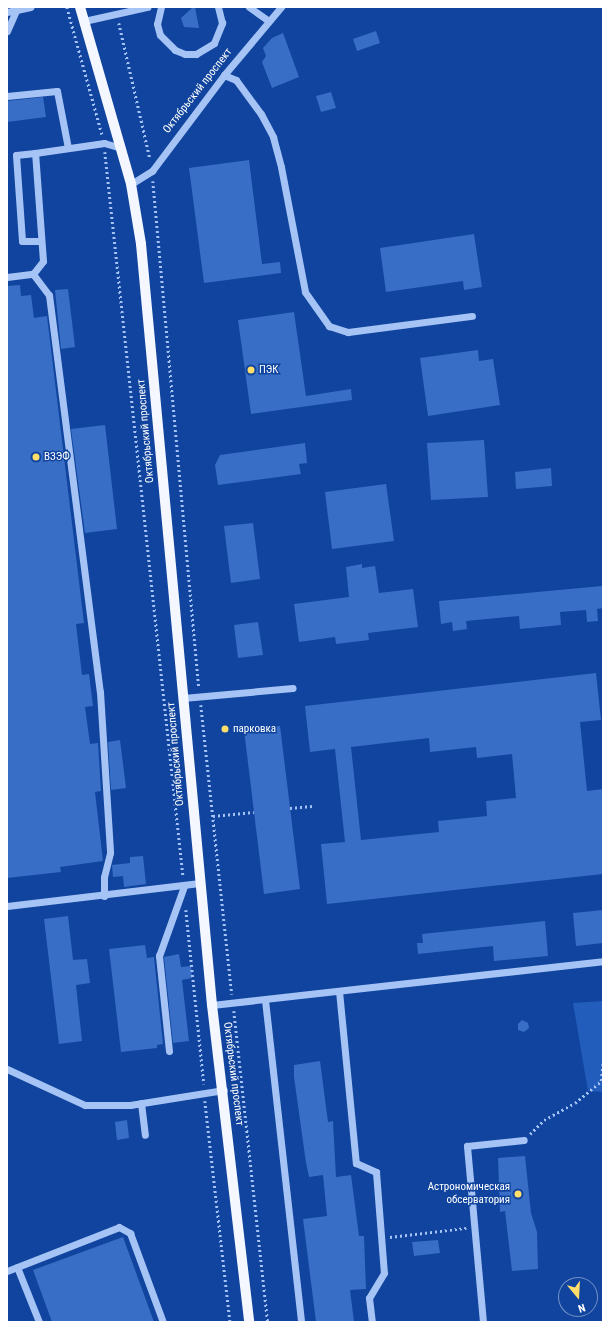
<!DOCTYPE html>
<meta charset="utf-8">
<style>
body{margin:0}
#map{position:relative;width:610px;height:1329px;overflow:hidden;background:#10449e;font-family:"Roboto Condensed",sans-serif}
div>[style]{position:absolute}
[style*='--x']{left:calc(var(--x)*1px);top:calc(var(--y)*1px);width:calc(var(--w)*1px);rotate:calc(var(--a)*1deg)}
.green>*{inset:0;background:#225dbc}
.building>*{inset:0;background:#386ec5}
.path>*{height:2.5px;margin-top:-1.25px;transform-origin:0;background:repeating-linear-gradient(90deg,#a5c4f5 0 2px,transparent 0 5px)}
.minor>*{height:7px;margin:-3.5px;padding:0 3.5px;transform-origin:3.5px;border-radius:3.5px;background:#a5c4f5}
.major>*{height:10px;margin:-5px;padding:0 5px;transform-origin:5px;border-radius:5px;background:#f4f7ff}
.dots>*{width:11px;height:11px;translate:-50% -50%;box-sizing:border-box;border:2px solid #10449e;border-radius:50%}
span{translate:-50% -50%;white-space:nowrap;text-align:center;line-height:1.15;-webkit-text-stroke:3px #10449e;paint-order:stroke}
.street-label{font-size:11px;color:#fff}
.poi-label{font-size:11px;color:#fff}
.left{translate:0 -50%;text-align:left}
.right{translate:-100% -50%;text-align:right}
.frame{position:absolute;inset:0;border:8px solid #fff;pointer-events:none}
.north{position:absolute;left:558px;top:1277px;width:40px;height:40px;box-sizing:border-box;background:#10449e;border:1px solid #708fc5;border-radius:50%;rotate:162deg;font-size:11px;font-weight:700;line-height:16px;text-align:center;color:#fff}
.north::after{content:'';display:block;margin:auto;width:14px;height:18px;background:#ffde6a;clip-path:polygon(50% 0,100% 100%,50% 72%,0 100%)}
</style>
<div id="map">
<div class="green">
<i style="clip-path:polygon(603px 1001px,603px 1092px,588px 1091px,573px 1003px)"></i>
</div>
<div class="building">
<i style="clip-path:polygon(193px 7px,195px 7px,199px 28px,184px 27px,181px 18px)"></i>
<i style="clip-path:polygon(376px 31px,380px 43px,357px 51px,353px 39px)"></i>
<i style="clip-path:polygon(283px 33px,299px 77px,272px 88px,262px 62px,266px 56px,263px 48px,272px 38px)"></i>
<i style="clip-path:polygon(331px 92px,336px 108px,321px 112px,316px 96px)"></i>
<i style="clip-path:polygon(43px 97px,46px 117px,7px 122px,7px 101px)"></i>
<i style="clip-path:polygon(249px 160px,262px 264px,280px 262px,281px 273px,204px 283px,189px 168px)"></i>
<i style="clip-path:polygon(474px 234px,482px 287px,464px 290px,463px 281px,386px 292px,380px 248px)"></i>
<i style="clip-path:polygon(20px 285px,21px 296px,31px 295px,34px 318px,47px 316px,84px 623px,76px 624px,82px 675px,89px 674px,93px 706px,85px 707px,90px 744px,98px 743px,101px 791px,95px 792px,103px 861px,60px 867px,61px 872px,7px 878px,7px 286px)"></i>
<i style="clip-path:polygon(68px 289px,75px 347px,61px 349px,55px 290px)"></i>
<i style="clip-path:polygon(294px 312px,306px 396px,351px 389px,352px 400px,251px 414px,238px 320px)"></i>
<i style="clip-path:polygon(478px 350px,479px 361px,493px 359px,500px 405px,428px 416px,420px 358px)"></i>
<i style="clip-path:polygon(105px 425px,117px 529px,85px 533px,71px 429px)"></i>
<i style="clip-path:polygon(484px 440px,488px 497px,431px 500px,427px 443px)"></i>
<i style="clip-path:polygon(305px 443px,307px 463px,299px 464px,301px 474px,218px 485px,215px 465px,220px 455px)"></i>
<i style="clip-path:polygon(551px 468px,552px 486px,516px 489px,515px 472px)"></i>
<i style="clip-path:polygon(386px 484px,394px 541px,332px 549px,325px 492px)"></i>
<i style="clip-path:polygon(253px 523px,260px 579px,231px 583px,224px 526px)"></i>
<i style="clip-path:polygon(362px 564px,362px 568px,375px 566px,379px 593px,413px 589px,418px 627px,368px 633px,369px 640px,336px 644px,335px 637px,299px 642px,294px 604px,349px 597px,346px 567px)"></i>
<i style="clip-path:polygon(602px 586px,603px 608px,597px 609px,598px 621px,587px 622px,586px 610px,560px 612px,561px 625px,520px 629px,519px 616px,466px 621px,467px 629px,453px 631px,452px 622px,441px 624px,439px 601px)"></i>
<i style="clip-path:polygon(258px 622px,263px 655px,238px 658px,234px 625px)"></i>
<i style="clip-path:polygon(evenodd,596px 673px,601px 720px,580px 722px,587px 791px,603px 789px,603px 874px,327px 904px,321px 844px,345px 842px,335px 749px,310px 752px,305px 706px,596px 673px,429px 738px,430px 752px,476px 747px,477px 758px,512px 754px,516px 798px,486px 801px,487px 816px,438px 821px,439px 832px,361px 840px,351px 747px,429px 738px)"></i>
<i style="clip-path:polygon(280px 726px,300px 889px,264px 894px,244px 730px)"></i>
<i style="clip-path:polygon(120px 740px,126px 788px,111px 790px,108px 742px)"></i>
<i style="clip-path:polygon(143px 856px,146px 884px,124px 887px,123px 876px,113px 877px,112px 865px,130px 863px,130px 857px)"></i>
<i style="clip-path:polygon(603px 910px,603px 943px,576px 946px,573px 913px)"></i>
<i style="clip-path:polygon(68px 916px,73px 960px,87px 959px,90px 983px,76px 985px,82px 1041px,59px 1044px,44px 919px)"></i>
<i style="clip-path:polygon(545px 921px,548px 956px,494px 961px,493px 946px,418px 954px,417px 943px,423px 943px,422px 934px)"></i>
<i style="clip-path:polygon(145px 945px,147px 958px,154px 957px,163px 1044px,157px 1045px,157px 1048px,121px 1052px,109px 949px)"></i>
<i style="clip-path:polygon(179px 954px,181px 967px,191px 966px,192px 978px,182px 980px,189px 1041px,173px 1043px,164px 957px)"></i>
<i style="clip-path:polygon(522px 1020px,528px 1023px,529px 1028px,524px 1032px,518px 1030px,518px 1024px)"></i>
<i style="clip-path:polygon(320px 1061px,328px 1122px,333px 1121px,336px 1177px,351px 1175px,359px 1236px,364px 1236px,366px 1289px,350px 1290px,354px 1322px,316px 1322px,303px 1219px,327px 1216px,323px 1175px,309px 1177px,306px 1163px,294px 1077px,294px 1065px)"></i>
<i style="clip-path:polygon(127px 1120px,129px 1138px,117px 1140px,115px 1122px)"></i>
<i style="clip-path:polygon(525px 1156px,531px 1213px,537px 1232px,538px 1269px,512px 1271px,505px 1211px,500px 1212px,498px 1158px)"></i>
<i style="clip-path:polygon(123px 1237px,154px 1322px,52px 1322px,33px 1270px)"></i>
<i style="clip-path:polygon(438px 1240px,440px 1253px,414px 1256px,412px 1242px)"></i>
</div>
<div class="path">
<i style="--x:67;--y:7;--w:132;--a:74.6"></i>
<i style="--x:119;--y:23;--w:139;--a:77.1"></i>
<i style="--x:105;--y:152;--w:727;--a:83.84"></i>
<i style="--x:153;--y:181;--w:509;--a:84.82"></i>
<i style="--x:201;--y:705;--w:291;--a:83.9"></i>
<i style="--x:290;--y:808;--w:22;--a:-5"></i>
<i style="--x:213;--y:816;--w:41;--a:-5.6"></i>
<i style="--x:186;--y:910;--w:175;--a:84.1"></i>
<i style="--x:234;--y:1011;--w:313;--a:83.8"></i>
<i style="--x:205;--y:1101;--w:222;--a:83.5"></i>
<i style="--x:530;--y:1134;--w:20;--a:-45"></i>
<i style="--x:544;--y:1120;--w:35;--a:-29"></i>
<i style="--x:575;--y:1103;--w:34;--a:-40"></i>
<i style="--x:601;--y:1081;--w:20;--a:-84"></i>
<i style="--x:390;--y:1237;--w:77;--a:-6.8"></i>
</div>
<div class="minor">
<i style="--x:161;--y:7;--w:17;--a:103"></i>
<i style="--x:157;--y:24;--w:11;--a:75"></i>
<i style="--x:160;--y:35;--w:21;--a:45"></i>
<i style="--x:175;--y:50;--w:11;--a:22"></i>
<i style="--x:185;--y:54;--w:11;--a:0"></i>
<i style="--x:196;--y:54;--w:21;--a:-31"></i>
<i style="--x:214;--y:43;--w:22;--a:-68"></i>
<i style="--x:222;--y:23;--w:16;--a:-104"></i>
<i style="--x:249;--y:7;--w:24;--a:35"></i>
<i style="--x:7;--y:12;--w:24;--a:-12"></i>
<i style="--x:84;--y:21;--w:65;--a:-12.5"></i>
<i style="--x:7;--y:31;--w:22;--a:-66"></i>
<i style="--x:224;--y:75;--w:13;--a:23"></i>
<i style="--x:236;--y:80;--w:42;--a:53.7"></i>
<i style="--x:261;--y:114;--w:26;--a:62"></i>
<i style="--x:273;--y:137;--w:31;--a:75"></i>
<i style="--x:281;--y:167;--w:127;--a:79.1"></i>
<i style="--x:305;--y:292;--w:42;--a:54.8"></i>
<i style="--x:329;--y:326;--w:20;--a:18"></i>
<i style="--x:348;--y:332;--w:125;--a:-7.4"></i>
<i style="--x:7;--y:96;--w:50;--a:-5.7"></i>
<i style="--x:57;--y:91;--w:58;--a:79.1"></i>
<i style="--x:35;--y:153;--w:19;--a:174"></i>
<i style="--x:16;--y:155;--w:86;--a:86"></i>
<i style="--x:22;--y:241;--w:19;--a:0"></i>
<i style="--x:131;--y:184;--w:25;--a:-32"></i>
<i style="--x:152;--y:171;--w:120;--a:-53.1"></i>
<i style="--x:224;--y:75;--w:89;--a:-50"></i>
<i style="--x:33;--y:274;--w:16;--a:-52"></i>
<i style="--x:43;--y:261;--w:108;--a:-94.2"></i>
<i style="--x:35;--y:153;--w:70;--a:-8.2"></i>
<i style="--x:104;--y:143;--w:18;--a:16"></i>
<i style="--x:7;--y:277;--w:26;--a:-7"></i>
<i style="--x:33;--y:274;--w:26;--a:53"></i>
<i style="--x:49;--y:295;--w:400;--a:82.7"></i>
<i style="--x:100;--y:692;--w:161;--a:86.4"></i>
<i style="--x:110;--y:853;--w:25;--a:104"></i>
<i style="--x:104;--y:877;--w:19;--a:90"></i>
<i style="--x:183;--y:698;--w:110;--a:-5.2"></i>
<i style="--x:7;--y:906;--w:194;--a:-6.8"></i>
<i style="--x:339;--y:991;--w:173;--a:84.4"></i>
<i style="--x:356;--y:1163;--w:22;--a:24"></i>
<i style="--x:376;--y:1172;--w:101;--a:85.5"></i>
<i style="--x:384;--y:1273;--w:29;--a:121"></i>
<i style="--x:369;--y:1298;--w:24;--a:83"></i>
<i style="--x:265;--y:1000;--w:324;--a:83.6"></i>
<i style="--x:212;--y:1005;--w:393;--a:-6.4"></i>
<i style="--x:169;--y:1051;--w:96;--a:-96"></i>
<i style="--x:159;--y:956;--w:74;--a:-70.3"></i>
<i style="--x:7;--y:1069;--w:86;--a:24.8"></i>
<i style="--x:85;--y:1105;--w:45;--a:0"></i>
<i style="--x:130;--y:1105;--w:95;--a:-9.1"></i>
<i style="--x:141;--y:1103;--w:32;--a:83"></i>
<i style="--x:17;--y:1267;--w:59;--a:68.2"></i>
<i style="--x:7;--y:1271;--w:120;--a:-21.4"></i>
<i style="--x:119;--y:1227;--w:13;--a:29"></i>
<i style="--x:130;--y:1233;--w:95;--a:69.7"></i>
<i style="--x:483;--y:1322;--w:177;--a:-95.2"></i>
<i style="--x:467;--y:1146;--w:57;--a:-6"></i>
</div>
<div class="major">
<i style="--x:80;--y:7;--w:184;--a:73.9"></i>
<i style="--x:131;--y:184;--w:61;--a:80.5"></i>
<i style="--x:141;--y:244;--w:764;--a:84.67"></i>
<i style="--x:212;--y:1005;--w:319;--a:83.3"></i>
</div>
<div class="dots">
<i style="left:251px;top:370px;background:#ffde6a"></i>
<i style="left:36px;top:457px;background:#ffde6a"></i>
<i style="left:225px;top:729px;background:#ffde6a"></i>
<i style="left:518px;top:1194px;background:#ffde6a"></i>
</div>
<div class="street-label">
<span style="left:198px;top:91px;rotate:-52deg">Октябрьский проспект</span>
<span style="left:146px;top:431px;rotate:-95deg">Октябрьский проспект</span>
<span style="left:176px;top:754px;rotate:-95deg">Октябрьский проспект</span>
<span style="left:233px;top:1074px;rotate:83deg">Октябрьский проспект</span>
</div>
<div class="poi-label">
<span class="left" style="left:259px;top:370px">ПЭК</span>
<span class="left" style="left:44px;top:457px">ВЗЭФ</span>
<span class="left" style="left:233px;top:729px">парковка</span>
<span class="right" style="left:510px;top:1194px">Aстрономическая<br>обсерватория</span>
</div>
<div class="frame"></div>
<div class="north">N</div>
</div>
